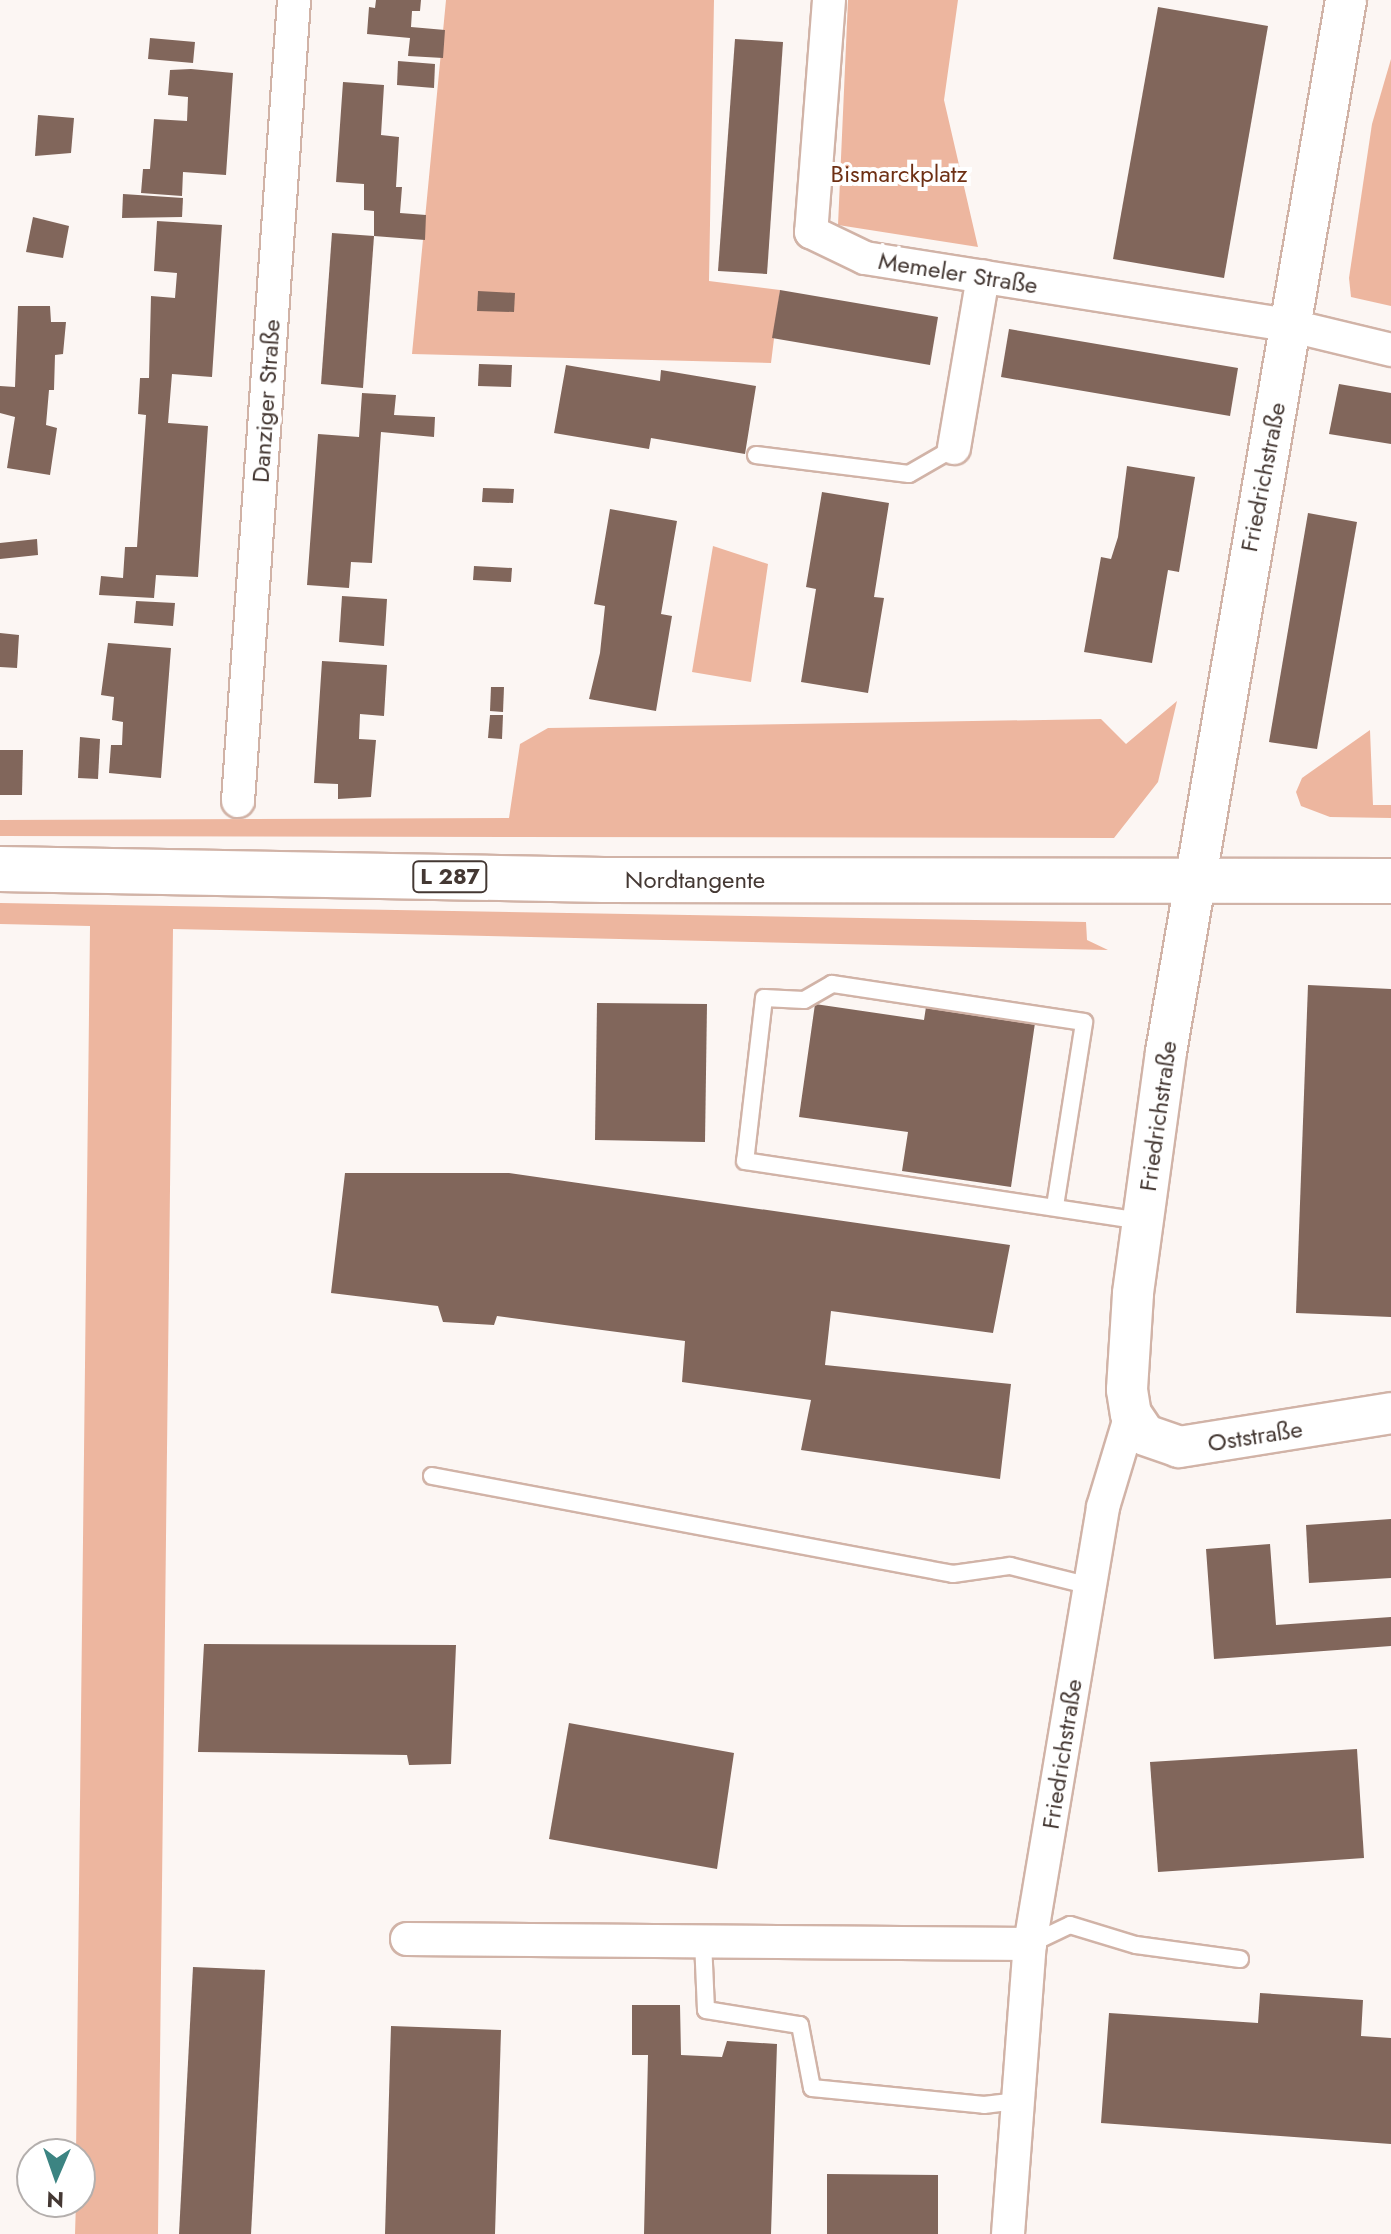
<!DOCTYPE html>
<meta charset="utf-8">
<style>
body{margin:0}
#map{position:relative;width:1391px;height:2234px;overflow:hidden;background:#fcf6f3;font-family:Jost,sans-serif}
div>[style]{position:absolute}
[style*='--x']{left:calc(var(--x)*1px);top:calc(var(--y)*1px);width:calc(var(--w)*1px);rotate:calc(var(--a)*1deg)}
.green>*{inset:0;background:#edb69f}
.building>*{inset:0;background:#81665b}
.roads{filter:drop-shadow(2px 0 #d1b3a7) drop-shadow(-2px 0 #d1b3a7) drop-shadow(0 2px #d1b3a7) drop-shadow(0 -2px #d1b3a7)}
.service>*{height:16px;margin:-8px;padding:0 8px;transform-origin:8px;border-radius:8px;background:#fff}
.minor>*{height:32px;margin:-16px;padding:0 16px;transform-origin:16px;border-radius:16px;background:#fff}
.tertiary>*{height:40px;margin:-20px;padding:0 20px;transform-origin:20px;border-radius:20px;background:#fff}
.primary>*{height:44px;margin:-22px;padding:0 22px;transform-origin:22px;border-radius:22px;background:#fff}
span{translate:-50% -50%;white-space:nowrap;text-align:center;line-height:1.15;-webkit-text-stroke:8px #fff;paint-order:stroke}
.shield-label span{padding:2px 6px;background:#fff;border:2px solid;border-radius:6px;-webkit-text-stroke-width:0}
.shield-label{font-size:22px;color:#443833;font-weight:700}
.park-label{font-size:24px;color:#6e3014}
.street-label{font-size:24px;color:#443833}
.north{position:absolute;left:16px;top:2138px;width:80px;height:80px;box-sizing:border-box;background:#fff;border:2px solid #b4afad;border-radius:50%;rotate:182deg;font-size:22px;font-weight:700;line-height:32px;text-align:center;color:#443833}
.north::after{content:'';display:block;margin:auto;width:28px;height:36px;background:#3c8482;clip-path:polygon(50% 0,100% 100%,50% 72%,0 100%)}
</style>
<div id="map">
<div class="green">
<i style="clip-path:polygon(446px 0,714px 0,709px 281px,780px 290px,771px 363px,412px 354px)"></i>
<i style="clip-path:polygon(848px 0,958px 0,944px 100px,978px 247px,838px 225px)"></i>
<i style="clip-path:polygon(1391px 59px,1391px 306px,1351px 297px,1349px 278px,1372px 124px)"></i>
<i style="clip-path:polygon(713px 546px,768px 564px,751px 682px,692px 672px)"></i>
<i style="clip-path:polygon(1177px 701px,1158px 782px,1114px 838px,0 836px,0 820px,509px 818px,520px 744px,548px 728px,1101px 719px,1126px 744px)"></i>
<i style="clip-path:polygon(1370px 730px,1373px 805px,1391px 805px,1391px 818px,1330px 817px,1301px 806px,1296px 792px,1302px 778px)"></i>
<i style="clip-path:polygon(0 903px,1086px 922px,1087px 940px,1108px 950px,173px 929px,158px 2234px,75px 2234px,76px 2202px,80px 2202px,76px 2154px,90px 926px,0 924px)"></i>
</div>
<div class="building">
<i style="clip-path:polygon(376px 0,421px 0,420px 11px,412px 11px,411px 27px,445px 30px,443px 58px,408px 56px,410px 38px,367px 34px,369px 7px,375px 8px)"></i>
<i style="clip-path:polygon(1158px 7px,1268px 26px,1224px 278px,1113px 259px)"></i>
<i style="clip-path:polygon(150px 38px,195px 42px,193px 63px,148px 59px)"></i>
<i style="clip-path:polygon(735px 39px,783px 42px,767px 274px,718px 271px)"></i>
<i style="clip-path:polygon(398px 61px,435px 64px,434px 88px,397px 85px)"></i>
<i style="clip-path:polygon(191px 69px,233px 73px,226px 175px,183px 172px,182px 196px,141px 193px,143px 169px,150px 169px,154px 119px,187px 121px,188px 97px,168px 95px,170px 70px)"></i>
<i style="clip-path:polygon(343px 82px,384px 85px,381px 135px,399px 137px,396px 187px,402px 187px,400px 213px,426px 215px,425px 240px,374px 236px,374px 211px,364px 210px,364px 184px,336px 182px)"></i>
<i style="clip-path:polygon(38px 115px,74px 118px,71px 153px,35px 156px)"></i>
<i style="clip-path:polygon(123px 194px,183px 198px,182px 217px,122px 218px)"></i>
<i style="clip-path:polygon(33px 217px,69px 226px,63px 258px,26px 252px)"></i>
<i style="clip-path:polygon(157px 221px,222px 225px,212px 377px,172px 374px,168px 423px,208px 426px,198px 577px,156px 575px,154px 598px,99px 595px,101px 576px,123px 578px,125px 547px,137px 547px,146px 415px,138px 414px,140px 378px,149px 378px,151px 296px,175px 298px,177px 273px,154px 271px)"></i>
<i style="clip-path:polygon(332px 233px,374px 236px,363px 388px,321px 384px)"></i>
<i style="clip-path:polygon(780px 290px,938px 317px,930px 365px,772px 338px)"></i>
<i style="clip-path:polygon(478px 291px,515px 293px,514px 312px,477px 311px)"></i>
<i style="clip-path:polygon(18px 306px,50px 306px,51px 322px,66px 322px,63px 354px,55px 355px,54px 390px,49px 390px,46px 425px,57px 428px,50px 475px,7px 468px,15px 417px,0 413px,0 386px,15px 387px)"></i>
<i style="clip-path:polygon(1009px 329px,1238px 368px,1230px 416px,1001px 377px)"></i>
<i style="clip-path:polygon(479px 364px,512px 365px,511px 387px,478px 386px)"></i>
<i style="clip-path:polygon(566px 365px,660px 381px,661px 370px,756px 386px,745px 454px,651px 438px,649px 449px,554px 433px)"></i>
<i style="clip-path:polygon(1339px 384px,1391px 393px,1391px 444px,1329px 434px)"></i>
<i style="clip-path:polygon(362px 393px,396px 395px,394px 415px,435px 417px,434px 437px,381px 432px,372px 563px,351px 562px,349px 588px,307px 585px,318px 434px,359px 437px)"></i>
<i style="clip-path:polygon(1127px 466px,1195px 477px,1179px 572px,1168px 570px,1152px 663px,1084px 652px,1101px 557px,1111px 559px,1118px 537px)"></i>
<i style="clip-path:polygon(483px 488px,514px 489px,513px 503px,482px 502px)"></i>
<i style="clip-path:polygon(822px 492px,889px 503px,874px 597px,884px 598px,868px 693px,801px 682px,816px 589px,806px 587px)"></i>
<i style="clip-path:polygon(610px 509px,677px 521px,661px 614px,672px 616px,656px 711px,589px 699px,600px 653px,605px 606px,594px 604px)"></i>
<i style="clip-path:polygon(1308px 513px,1357px 522px,1317px 749px,1269px 742px)"></i>
<i style="clip-path:polygon(37px 539px,38px 555px,0 559px,0 543px)"></i>
<i style="clip-path:polygon(474px 566px,512px 568px,511px 582px,473px 580px)"></i>
<i style="clip-path:polygon(342px 596px,387px 599px,384px 646px,339px 642px)"></i>
<i style="clip-path:polygon(136px 601px,175px 603px,173px 626px,134px 623px)"></i>
<i style="clip-path:polygon(0 633px,19px 635px,17px 668px,0 667px)"></i>
<i style="clip-path:polygon(108px 643px,171px 648px,161px 778px,109px 773px,111px 745px,122px 745px,123px 722px,112px 720px,114px 697px,101px 695px)"></i>
<i style="clip-path:polygon(322px 661px,387px 665px,384px 716px,360px 714px,359px 739px,376px 740px,371px 797px,338px 799px,338px 784px,314px 783px)"></i>
<i style="clip-path:polygon(491px 687px,504px 687px,503px 712px,490px 711px)"></i>
<i style="clip-path:polygon(490px 715px,503px 715px,502px 739px,488px 738px)"></i>
<i style="clip-path:polygon(80px 737px,100px 739px,98px 779px,78px 778px)"></i>
<i style="clip-path:polygon(0 750px,23px 750px,22px 795px,0 795px)"></i>
<i style="clip-path:polygon(1308px 985px,1391px 989px,1391px 1317px,1296px 1313px)"></i>
<i style="clip-path:polygon(597px 1003px,707px 1004px,705px 1142px,595px 1140px)"></i>
<i style="clip-path:polygon(815px 1004px,924px 1020px,926px 1007px,1035px 1023px,1011px 1187px,902px 1171px,908px 1132px,799px 1117px)"></i>
<i style="clip-path:polygon(345px 1173px,509px 1173px,1010px 1245px,993px 1333px,831px 1311px,825px 1365px,1011px 1384px,1000px 1479px,801px 1450px,811px 1400px,682px 1382px,685px 1341px,497px 1316px,494px 1325px,443px 1322px,438px 1306px,331px 1293px)"></i>
<i style="clip-path:polygon(1391px 1519px,1391px 1578px,1309px 1583px,1306px 1525px)"></i>
<i style="clip-path:polygon(1270px 1544px,1276px 1625px,1391px 1617px,1391px 1646px,1214px 1659px,1206px 1549px)"></i>
<i style="clip-path:polygon(204px 1644px,456px 1645px,451px 1764px,409px 1765px,407px 1755px,198px 1752px)"></i>
<i style="clip-path:polygon(569px 1723px,734px 1753px,717px 1869px,549px 1839px)"></i>
<i style="clip-path:polygon(1357px 1749px,1364px 1858px,1158px 1872px,1150px 1762px)"></i>
<i style="clip-path:polygon(193px 1967px,265px 1970px,251px 2234px,179px 2234px)"></i>
<i style="clip-path:polygon(1260px 1993px,1363px 2000px,1361px 2036px,1391px 2038px,1391px 2144px,1101px 2123px,1109px 2013px,1258px 2023px)"></i>
<i style="clip-path:polygon(632px 2005px,680px 2005px,681px 2055px,722px 2057px,727px 2041px,777px 2044px,771px 2234px,644px 2234px,648px 2055px,632px 2055px)"></i>
<i style="clip-path:polygon(391px 2026px,501px 2030px,495px 2234px,385px 2234px)"></i>
<i style="clip-path:polygon(827px 2174px,938px 2175px,938px 2234px,827px 2234px)"></i>
</div>
<div class="roads">
<div class="service">
<i style="--x:756;--y:455;--w:154;--a:7.1"></i>
<i style="--x:909;--y:474;--w:52;--a:-30"></i>
<i style="--x:1055;--y:1206;--w:186;--a:-81"></i>
<i style="--x:1084;--y:1022;--w:255;--a:-171.4"></i>
<i style="--x:832;--y:984;--w:32;--a:150"></i>
<i style="--x:804;--y:1000;--w:40;--a:-177.1"></i>
<i style="--x:764;--y:998;--w:164;--a:96.6"></i>
<i style="--x:745;--y:1161;--w:402;--a:8.6"></i>
<i style="--x:432;--y:1476;--w:530;--a:10.65"></i>
<i style="--x:953;--y:1574;--w:58;--a:-8"></i>
<i style="--x:1010;--y:1566;--w:82;--a:14"></i>
<i style="--x:703;--y:1941;--w:69;--a:87.5"></i>
<i style="--x:706;--y:2010;--w:95;--a:9.1"></i>
<i style="--x:800;--y:2025;--w:64;--a:79.2"></i>
<i style="--x:812;--y:2088;--w:173;--a:5.6"></i>
<i style="--x:984;--y:2105;--w:34;--a:-7"></i>
<i style="--x:1030;--y:1944;--w:44;--a:-25.4"></i>
<i style="--x:1070;--y:1925;--w:69;--a:16.9"></i>
<i style="--x:1136;--y:1945;--w:105;--a:7.7"></i>
</div>
<div class="minor">
<i style="--x:829;--y:0;--w:233;--a:94.4"></i>
<i style="--x:811;--y:232;--w:60;--a:25.7"></i>
<i style="--x:865;--y:258;--w:432;--a:9"></i>
<i style="--x:1292;--y:326;--w:102;--a:13.6"></i>
<i style="--x:954;--y:448;--w:174;--a:-80.4"></i>
<i style="--x:238;--y:801;--w:803;--a:-86"></i>
<i style="--x:407;--y:1939;--w:623;--a:0.46"></i>
<i style="--x:1008;--y:2234;--w:291;--a:-85.7"></i>
<i style="--x:1030;--y:1944;--w:443;--a:-80.5"></i>
<i style="--x:1103;--y:1507;--w:97;--a:-73.2"></i>
</div>
<div class="tertiary">
<i style="--x:1346;--y:0;--w:1067;--a:99.71"></i>
<i style="--x:1166;--y:1052;--w:244;--a:97.8"></i>
<i style="--x:1133;--y:1294;--w:96;--a:93.6"></i>
<i style="--x:1127;--y:1390;--w:24;--a:81"></i>
<i style="--x:1131;--y:1414;--w:25;--a:56"></i>
<i style="--x:1145;--y:1435;--w:36;--a:19"></i>
<i style="--x:1179;--y:1447;--w:215;--a:-9.1"></i>
</div>
<div class="primary">
<i style="--x:0;--y:869;--w:604;--a:1.04"></i>
<i style="--x:604;--y:880;--w:787;--a:0.07"></i>
</div>
</div>
<div class="shield-label">
<span style="left:450px;top:877px">L 287</span>
</div>
<div class="park-label">
<span style="left:899px;top:174px">Bismarckplatz</span>
</div>
<div class="street-label">
<span style="left:958px;top:273px;rotate:9deg">Memeler Straße</span>
<span style="left:266px;top:401px;rotate:-86deg">Danziger Straße</span>
<span style="left:1263px;top:477px;rotate:-79deg">Friedrichstraße</span>
<span style="left:695px;top:880px">Nordtangente</span>
<span style="left:1158px;top:1116px;rotate:-82deg">Friedrichstraße</span>
<span style="left:1255px;top:1436px;rotate:-9deg">Oststraße</span>
<span style="left:1062px;top:1754px;rotate:-81deg">Friedrichstraße</span>
</div>
<div class="north">N</div>
</div>
